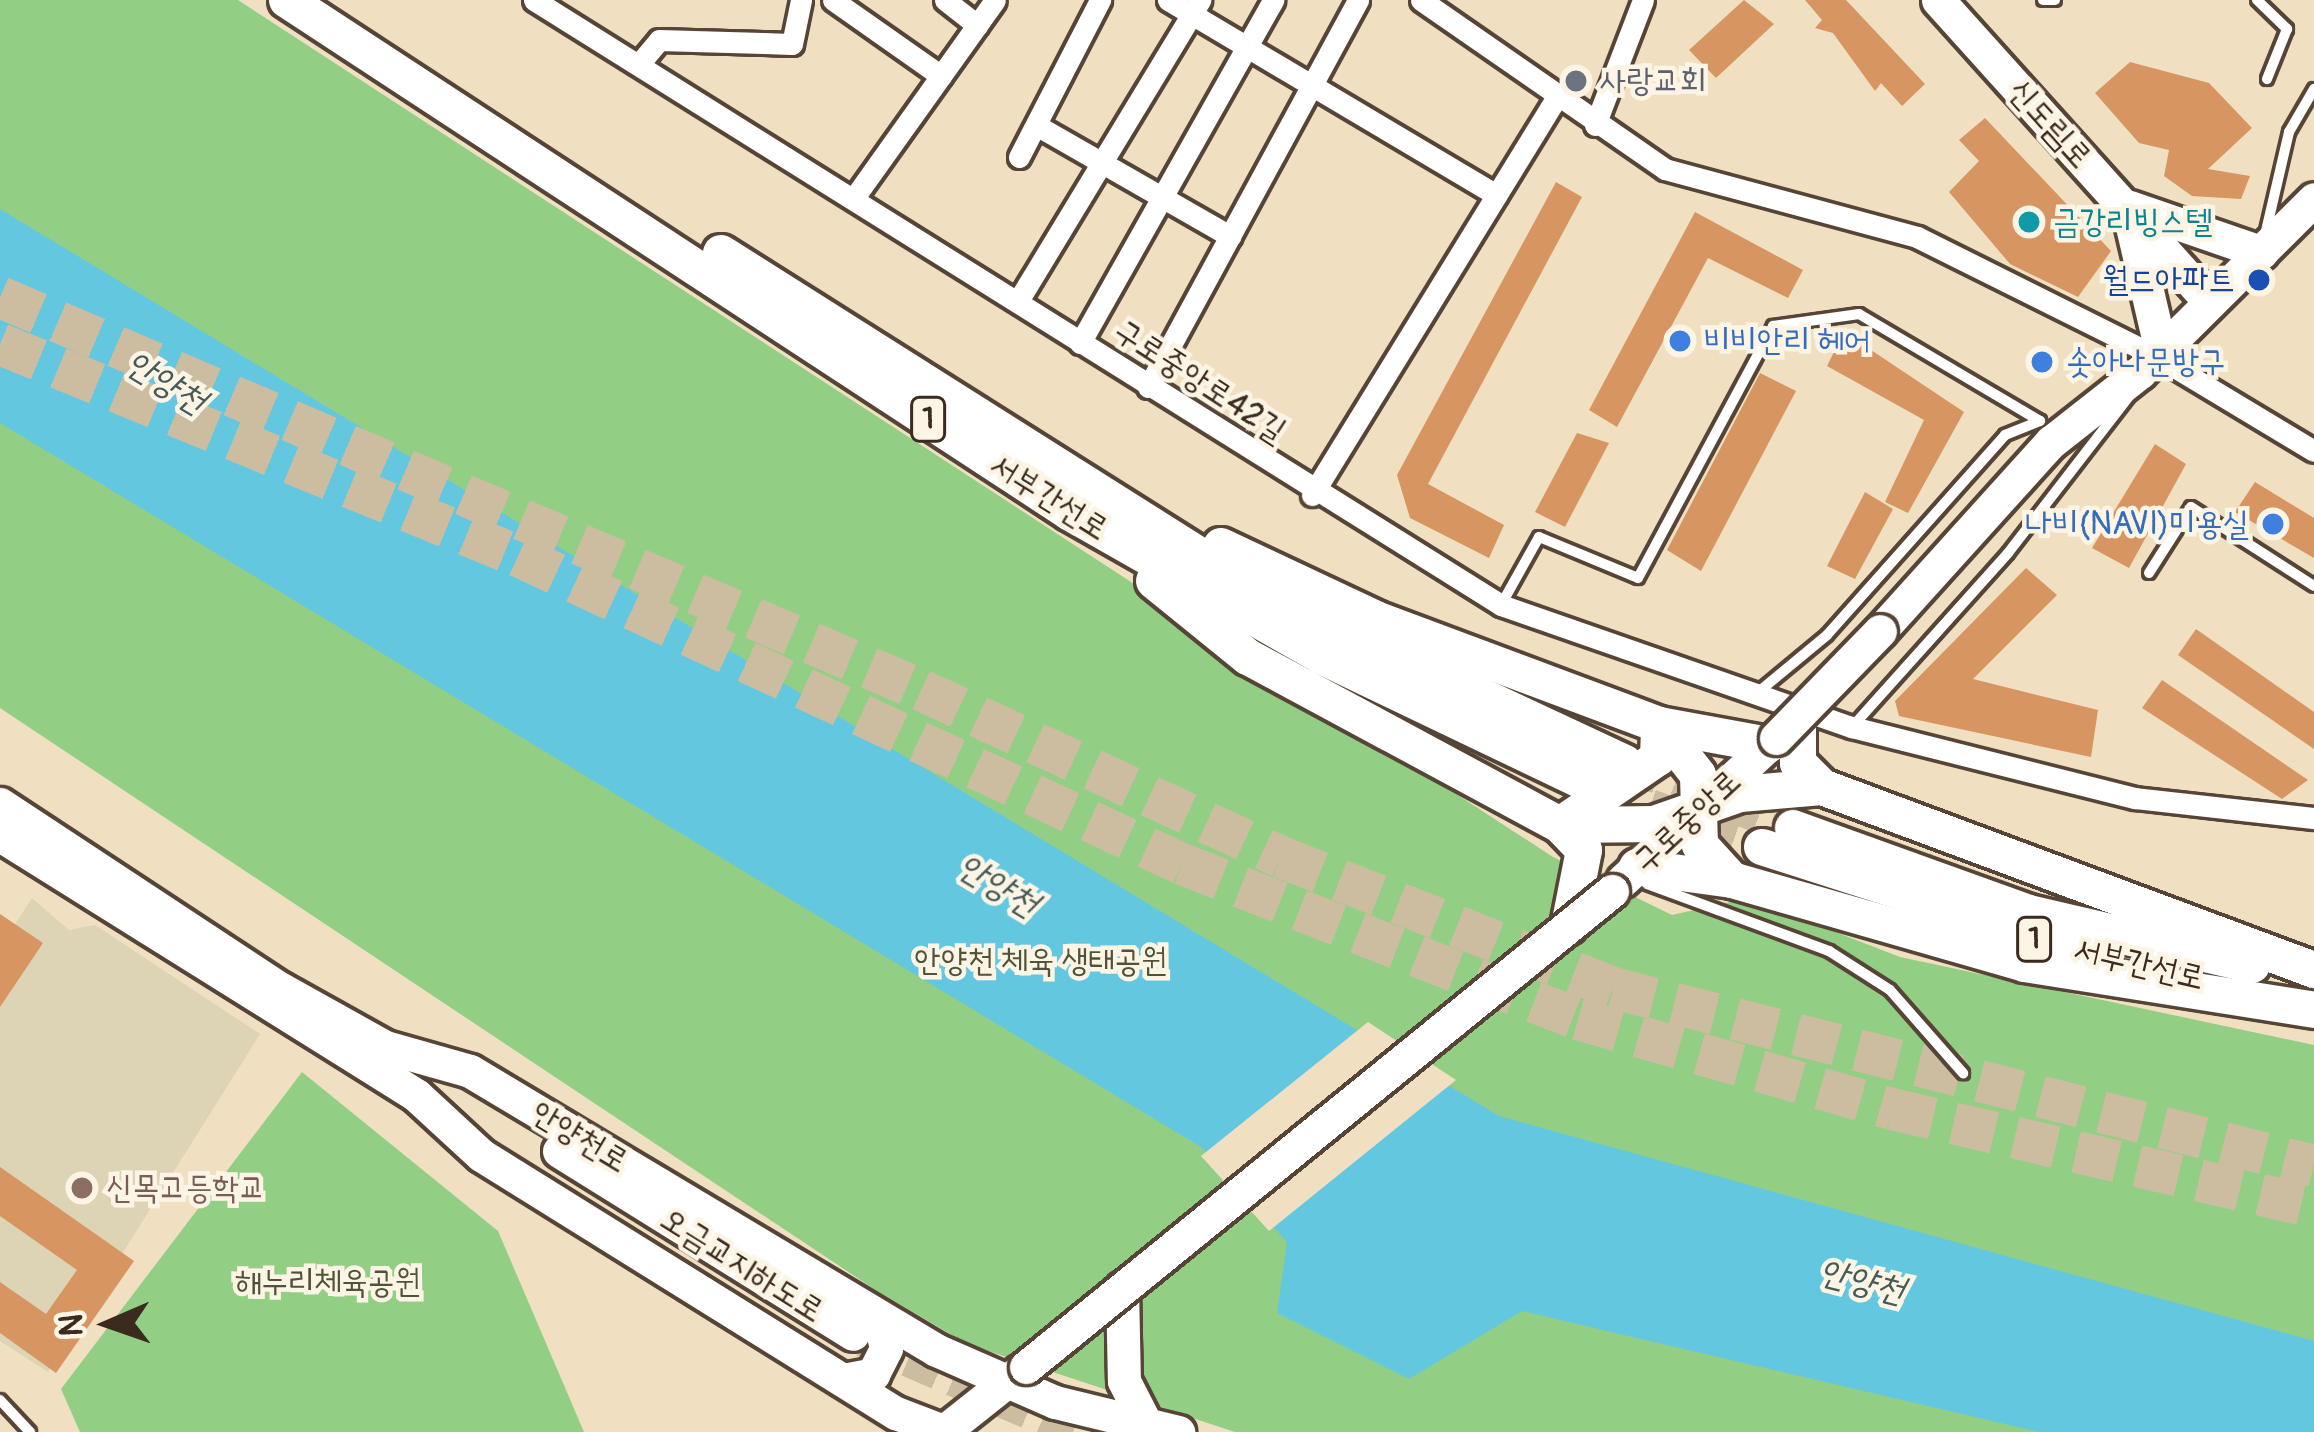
<!DOCTYPE html>
<meta charset="utf-8">
<style>
body{margin:0}
#map{position:relative;width:2314px;height:1432px;overflow:hidden;background:#f0e0c1;font-family:Pangolin,"Poor Story",sans-serif}
div>[style]{position:absolute}
[style*='--x']{left:calc(var(--x)*1px);top:calc(var(--y)*1px);width:calc(var(--w)*1px);rotate:calc(var(--a)*1deg)}
.built>*{inset:0;background:#dcd4b4}
.green>*{inset:0;background:#92cf84}
.water>*{inset:0;background:#63c7e0}
.pier>*{inset:0;background:#f0e0c1}
.building>*{inset:0;background:#d69561}
.secondary-tunnel>*{height:33px;margin-top:-16.5px;transform-origin:0;background:repeating-linear-gradient(90deg,#ccbca0 0 33px,transparent 0 49px)}
.primary-tunnel>*{height:36px;margin-top:-18px;transform-origin:0;background:repeating-linear-gradient(90deg,#ccbca0 0 36px,transparent 0 54px)}
.highway-tunnel>*{height:42px;margin-top:-21px;transform-origin:0;background:repeating-linear-gradient(90deg,#ccbca0 0 42px,transparent 0 63px)}
.roads{filter:drop-shadow(3px 0 #564536) drop-shadow(-3px 0 #564536) drop-shadow(0 3px #564536) drop-shadow(0 -3px #564536)}
.lane>*{height:10px;margin:-5px;padding:0 5px;transform-origin:5px;border-radius:5px;background:#fff}
.street>*{height:21px;margin:-10.5px;padding:0 10.5px;transform-origin:10.5px;border-radius:10.5px;background:#fff}
.secondary>*{height:33px;margin:-16.5px;padding:0 16.5px;transform-origin:16.5px;border-radius:16.5px;background:#fff}
.primary>*{height:36px;margin:-18px;padding:0 18px;transform-origin:18px;border-radius:18px;background:#fff}
.bridges{filter:drop-shadow(3px 0 #564536) drop-shadow(-3px 0 #564536) drop-shadow(0 3px #564536) drop-shadow(0 -3px #564536)}
.secondary-bridge>*{height:33px;margin:-16.5px;padding:0 16.5px;transform-origin:16.5px;border-radius:16.5px;background:#fff}
.dots>*{width:33px;height:33px;translate:-50% -50%;box-sizing:border-box;border:6px solid #fcf5e5;border-radius:50%}
span{translate:-50% -50%;white-space:nowrap;text-align:center;line-height:1.15;-webkit-text-stroke:9px #fcf5e5;paint-order:stroke}
.shield-label span{padding:3px 9px;background:#fcf5e5;border:3px solid;border-radius:9px;-webkit-text-stroke-width:0}
.shield-label{font-size:30px;color:#3b2a1e;font-weight:700}
.worship-label{font-size:33px;color:#5b616d}
.left{translate:0 -50%;text-align:left}
.street-label{font-size:33px;color:#3b2a1e}
.culture-label{font-size:33px;color:#0d838f}
.transit-label{font-size:33px;color:#164399}
.right{translate:-100% -50%;text-align:right}
.shop-label{font-size:33px;color:#366cbe}
.park-label{font-size:33px;color:#515338}
.education-label{font-size:33px;color:#785e54}
.water-label{font-size:36px;color:#475958;font-style:italic}
.north{position:absolute;left:48px;top:1264px;width:120px;height:120px;-webkit-text-stroke:9px #fcf5e5;paint-order:stroke;rotate:268deg;font-size:33px;font-weight:700;line-height:48px;text-align:center;color:#3b2a1e}
.north::after{content:'';display:block;margin:auto;width:42px;height:54px;background:#3b2a1e;clip-path:polygon(50% 0,100% 100%,50% 72%,0 100%)}
</style>
<div id="map">
<div class="built">
<i style="clip-path:polygon(32px 898px,69px 930px,95px 925px,260px 1034px,48px 1372px,0 1341px,0 917px,14px 926px)"></i>
</div>
<div class="green">
<i style="clip-path:polygon(0 0,238px 0,1553px 857px,1672px 915px,1748px 898px,1900px 957px,2314px 1045px,2314px 1432px,1235px 1432px,967px 1344px,874px 1289px,0 708px)"></i>
<i style="clip-path:polygon(302px 1072px,498px 1231px,584px 1432px,80px 1432px,61px 1389px)"></i>
</div>
<div class="water">
<i style="clip-path:polygon(0 209px,1499px 1116px,2314px 1341px,2314px 1432px,2039px 1432px,1522px 1311px,1409px 1379px,1277px 1313px,1287px 1242px,1201px 1147px,0 423px)"></i>
</div>
<div class="pier">
<i style="clip-path:polygon(1368px 1022px,1456px 1080px,1269px 1231px,1201px 1156px)"></i>
</div>
<div class="building">
<i style="clip-path:polygon(1744px 0,1774px 24px,1716px 78px,1689px 50px)"></i>
<i style="clip-path:polygon(1805px 0,1846px 0,1925px 84px,1902px 106px,1881px 83px,1875px 91px,1833px 33px,1815px 28px,1822px 20px)"></i>
<i style="clip-path:polygon(2130px 62px,2209px 83px,2252px 128px,2208px 169px,2250px 176px,2241px 199px,2192px 196px,2164px 176px,2169px 150px,2139px 143px,2095px 93px)"></i>
<i style="clip-path:polygon(1985px 118px,2111px 251px,2078px 297px,2010px 264px,1949px 192px,1979px 161px,1959px 140px)"></i>
<i style="clip-path:polygon(1556px 182px,1582px 197px,1428px 484px,1504px 525px,1489px 558px,1410px 518px,1397px 475px)"></i>
<i style="clip-path:polygon(1695px 212px,1803px 270px,1788px 298px,1708px 258px,1617px 427px,1589px 410px)"></i>
<i style="clip-path:polygon(1844px 332px,1964px 412px,1908px 513px,1885px 502px,1924px 420px,1827px 366px)"></i>
<i style="clip-path:polygon(1760px 373px,1796px 391px,1701px 571px,1667px 550px)"></i>
<i style="clip-path:polygon(1577px 433px,1609px 443px,1565px 527px,1535px 512px)"></i>
<i style="clip-path:polygon(2155px 444px,2186px 464px,2129px 568px,2092px 548px)"></i>
<i style="clip-path:polygon(2255px 482px,2314px 518px,2314px 558px,2235px 512px)"></i>
<i style="clip-path:polygon(1865px 492px,1893px 509px,1855px 579px,1827px 566px)"></i>
<i style="clip-path:polygon(2026px 568px,2057px 595px,1973px 679px,2098px 710px,2091px 757px,1899px 716px,1895px 701px)"></i>
<i style="clip-path:polygon(2196px 629px,2314px 712px,2314px 749px,2178px 655px)"></i>
<i style="clip-path:polygon(2162px 680px,2308px 780px,2282px 799px,2142px 708px)"></i>
<i style="clip-path:polygon(0 914px,43px 943px,0 1007px)"></i>
<i style="clip-path:polygon(0 1167px,134px 1261px,56px 1373px,0 1333px,0 1282px,46px 1314px,77px 1270px,0 1216px)"></i>
</div>
<div class="secondary-tunnel">
<i style="--x:863;--y:1340;--w:231;--a:23.5"></i>
</div>
<div class="primary-tunnel">
<i style="--x:1625;--y:763;--w:180;--a:21.2"></i>
<i style="--x:1599;--y:789;--w:173;--a:19.6"></i>
</div>
<div class="highway-tunnel">
<i style="--x:0;--y:297;--w:1001;--a:23.11"></i>
<i style="--x:921;--y:690;--w:397;--a:24.9"></i>
<i style="--x:1281;--y:857;--w:357;--a:21.5"></i>
<i style="--x:1613;--y:988;--w:723;--a:14.25"></i>
<i style="--x:0;--y:344;--w:560;--a:22.26"></i>
<i style="--x:518;--y:556;--w:732;--a:24.88"></i>
<i style="--x:1182;--y:864;--w:425;--a:21.4"></i>
<i style="--x:1578;--y:1019;--w:327;--a:16"></i>
<i style="--x:1892;--y:1109;--w:433;--a:13.1"></i>
</div>
<div class="roads">
<div class="lane">
<i style="--x:2043;--y:0;--w:12;--a:0"></i>
<i style="--x:2257;--y:0;--w:42;--a:44"></i>
<i style="--x:2287;--y:29;--w:54;--a:111.8"></i>
<i style="--x:2266;--y:231;--w:102;--a:-76.9"></i>
<i style="--x:2289;--y:132;--w:50;--a:-59.8"></i>
<i style="--x:2149;--y:573;--w:78;--a:-57.5"></i>
<i style="--x:2191;--y:507;--w:146;--a:32.7"></i>
<i style="--x:1501;--y:605;--w:78;--a:-60.8"></i>
<i style="--x:1539;--y:537;--w:107;--a:22.5"></i>
<i style="--x:1638;--y:578;--w:286;--a:-61.8"></i>
<i style="--x:1773;--y:326;--w:87;--a:-7.9"></i>
<i style="--x:1859;--y:314;--w:210;--a:30.6"></i>
<i style="--x:1756;--y:694;--w:92;--a:-39.7"></i>
<i style="--x:1827;--y:635;--w:268;--a:-48.3"></i>
<i style="--x:2005;--y:435;--w:38;--a:-22"></i>
<i style="--x:1852;--y:727;--w:234;--a:-48.1"></i>
<i style="--x:2008;--y:553;--w:201;--a:-52.3"></i>
<i style="--x:1647;--y:884;--w:194;--a:20.2"></i>
<i style="--x:1829;--y:951;--w:72;--a:32.6"></i>
<i style="--x:1890;--y:990;--w:111;--a:48.7"></i>
<i style="--x:0;--y:1400;--w:44;--a:46.8"></i>
</div>
<div class="street">
<i style="--x:534;--y:0;--w:1141;--a:32.03"></i>
<i style="--x:1501;--y:605;--w:372;--a:19.2"></i>
<i style="--x:1852;--y:727;--w:292;--a:14.1"></i>
<i style="--x:2135;--y:798;--w:180;--a:6.4"></i>
<i style="--x:833;--y:0;--w:132;--a:35.1"></i>
<i style="--x:945;--y:0;--w:41;--a:38"></i>
<i style="--x:1168;--y:0;--w:382;--a:30.7"></i>
<i style="--x:1421;--y:0;--w:297;--a:34.7"></i>
<i style="--x:1665;--y:169;--w:261;--a:15.1"></i>
<i style="--x:1917;--y:237;--w:267;--a:26.5"></i>
<i style="--x:2156;--y:356;--w:184;--a:31"></i>
<i style="--x:639;--y:64;--w:31;--a:-50"></i>
<i style="--x:659;--y:40;--w:133;--a:1.7"></i>
<i style="--x:792;--y:44;--w:45;--a:-78.4"></i>
<i style="--x:1036;--y:125;--w:224;--a:29.8"></i>
<i style="--x:1595;--y:125;--w:134;--a:-69"></i>
<i style="--x:1019;--y:157;--w:177;--a:-62.7"></i>
<i style="--x:856;--y:195;--w:239;--a:-54.5"></i>
<i style="--x:1018;--y:301;--w:352;--a:-58.8"></i>
<i style="--x:1080;--y:343;--w:394;--a:-60.6"></i>
<i style="--x:1148;--y:387;--w:440;--a:-61.5"></i>
<i style="--x:1312;--y:495;--w:464;--a:-58.4"></i>
</div>
<div class="secondary">
<i style="--x:1938;--y:0;--w:406;--a:48"></i>
<i style="--x:2130;--y:207;--w:139;--a:19"></i>
<i style="--x:2131;--y:222;--w:132;--a:76.9"></i>
<i style="--x:1880;--y:631;--w:255;--a:-47.9"></i>
<i style="--x:2051;--y:442;--w:113;--a:-38.2"></i>
<i style="--x:2140;--y:372;--w:245;--a:-44.8"></i>
<i style="--x:0;--y:804;--w:336;--a:33.4"></i>
<i style="--x:281;--y:989;--w:119;--a:29.1"></i>
<i style="--x:385;--y:1047;--w:88;--a:15.8"></i>
<i style="--x:470;--y:1071;--w:543;--a:30.91"></i>
<i style="--x:936;--y:1350;--w:130;--a:23.6"></i>
<i style="--x:1055;--y:1402;--w:127;--a:13.7"></i>
<i style="--x:0;--y:835;--w:491;--a:32"></i>
<i style="--x:416;--y:1095;--w:88;--a:42.7"></i>
<i style="--x:481;--y:1155;--w:489;--a:31.9"></i>
<i style="--x:896;--y:1413;--w:53;--a:20.8"></i>
<i style="--x:1623;--y:880;--w:209;--a:-42.9"></i>
<i style="--x:559;--y:1151;--w:346;--a:31.9"></i>
<i style="--x:1122;--y:1288;--w:93;--a:88.8"></i>
<i style="--x:1124;--y:1381;--w:48;--a:62.9"></i>
<i style="--x:843;--y:1380;--w:31;--a:-11"></i>
<i style="--x:873;--y:1374;--w:29;--a:-63"></i>
<i style="--x:886;--y:1348;--w:33;--a:-104"></i>
<i style="--x:943;--y:1432;--w:98;--a:-38.4"></i>
</div>
<div class="primary">
<i style="--x:287;--y:0;--w:935;--a:33.21"></i>
<i style="--x:1069;--y:512;--w:290;--a:29.7"></i>
<i style="--x:1321;--y:656;--w:308;--a:25.6"></i>
<i style="--x:721;--y:253;--w:631;--a:32.3"></i>
<i style="--x:1254;--y:590;--w:409;--a:25"></i>
<i style="--x:1221;--y:546;--w:171;--a:25.2"></i>
<i style="--x:1376;--y:619;--w:302;--a:20.5"></i>
<i style="--x:1659;--y:725;--w:111;--a:10.4"></i>
<i style="--x:1154;--y:581;--w:121;--a:39"></i>
<i style="--x:1248;--y:657;--w:354;--a:28.3"></i>
<i style="--x:1560;--y:825;--w:94;--a:-0.6"></i>
<i style="--x:1654;--y:824;--w:91;--a:-19.2"></i>
<i style="--x:1740;--y:794;--w:82;--a:-4.9"></i>
<i style="--x:1822;--y:787;--w:525;--a:20.4"></i>
<i style="--x:1798;--y:716;--w:47;--a:90"></i>
<i style="--x:1798;--y:763;--w:34;--a:45"></i>
<i style="--x:1659;--y:725;--w:63;--a:52"></i>
<i style="--x:1698;--y:775;--w:70;--a:88.4"></i>
<i style="--x:1700;--y:845;--w:47;--a:47.6"></i>
<i style="--x:1793;--y:828;--w:251;--a:19.8"></i>
<i style="--x:2029;--y:913;--w:229;--a:13.1"></i>
<i style="--x:1762;--y:847;--w:343;--a:17.8"></i>
<i style="--x:1637;--y:867;--w:96;--a:7.8"></i>
<i style="--x:1732;--y:880;--w:305;--a:16"></i>
<i style="--x:2025;--y:964;--w:293;--a:9"></i>
<i style="--x:1569;--y:926;--w:77;--a:-78.8"></i>
<i style="--x:1584;--y:850;--w:35;--a:-134"></i>
<i style="--x:1560;--y:825;--w:119;--a:-34.4"></i>
<i style="--x:1658;--y:758;--w:33;--a:-88"></i>
</div>
</div>
<div class="bridges">
<div class="secondary-bridge">
<i style="--x:1776;--y:738;--w:149;--a:-45.8"></i>
<i style="--x:1026;--y:1367;--w:755;--a:-39.09"></i>
</div>
</div>
<div class="dots">
<i style="left:1576px;top:81px;background:#6b7280"></i>
<i style="left:2029px;top:222px;background:#0f9aa8"></i>
<i style="left:2259px;top:280px;background:#1a4fb4"></i>
<i style="left:1680px;top:341px;background:#3f7fe0"></i>
<i style="left:2042px;top:362px;background:#3f7fe0"></i>
<i style="left:2273px;top:524px;background:#3f7fe0"></i>
<i style="left:82px;top:1188px;background:#8d6e63"></i>
</div>
<div class="shield-label">
<span style="left:928px;top:419px">1</span>
<span style="left:2034px;top:939px">1</span>
</div>
<div class="worship-label">
<span class="left" style="left:1600px;top:81px">사랑교회</span>
</div>
<div class="street-label">
<span style="left:2050px;top:124px;rotate:48deg">신도림로</span>
<span style="left:1200px;top:381px;rotate:33deg">구로중앙로42길</span>
<span style="left:1049px;top:497px;rotate:32deg">서부간선로</span>
<span style="left:1687px;top:821px;rotate:-43deg">구로중앙로</span>
<span style="left:2139px;top:964px;rotate:13deg">서부간선로</span>
<span style="left:580px;top:1137px;rotate:31deg">안양천로</span>
<span style="left:742px;top:1265px;rotate:32deg">오금교지하도로</span>
</div>
<div class="culture-label">
<span class="left" style="left:2053px;top:222px">금강리빙스텔</span>
</div>
<div class="transit-label">
<span class="right" style="left:2235px;top:280px">월드아파트</span>
</div>
<div class="shop-label">
<span class="left" style="left:1704px;top:341px">비비안리 헤어</span>
<span class="left" style="left:2066px;top:362px">솟아나문방구</span>
<span class="right" style="left:2249px;top:524px">나비(NAVI)미용실</span>
</div>
<div class="park-label">
<span style="left:1041px;top:961px">안양천 체육 생태공원</span>
<span style="left:328px;top:1282px">해누리체육공원</span>
</div>
<div class="education-label">
<span class="left" style="left:106px;top:1188px">신목고등학교</span>
</div>
<div class="water-label">
<span style="left:166px;top:382px;rotate:31deg">안양천</span>
<span style="left:998px;top:885px;rotate:31deg">안양천</span>
<span style="left:1862px;top:1281px;rotate:14deg">안양천</span>
</div>
<div class="north">N</div>
</div>
